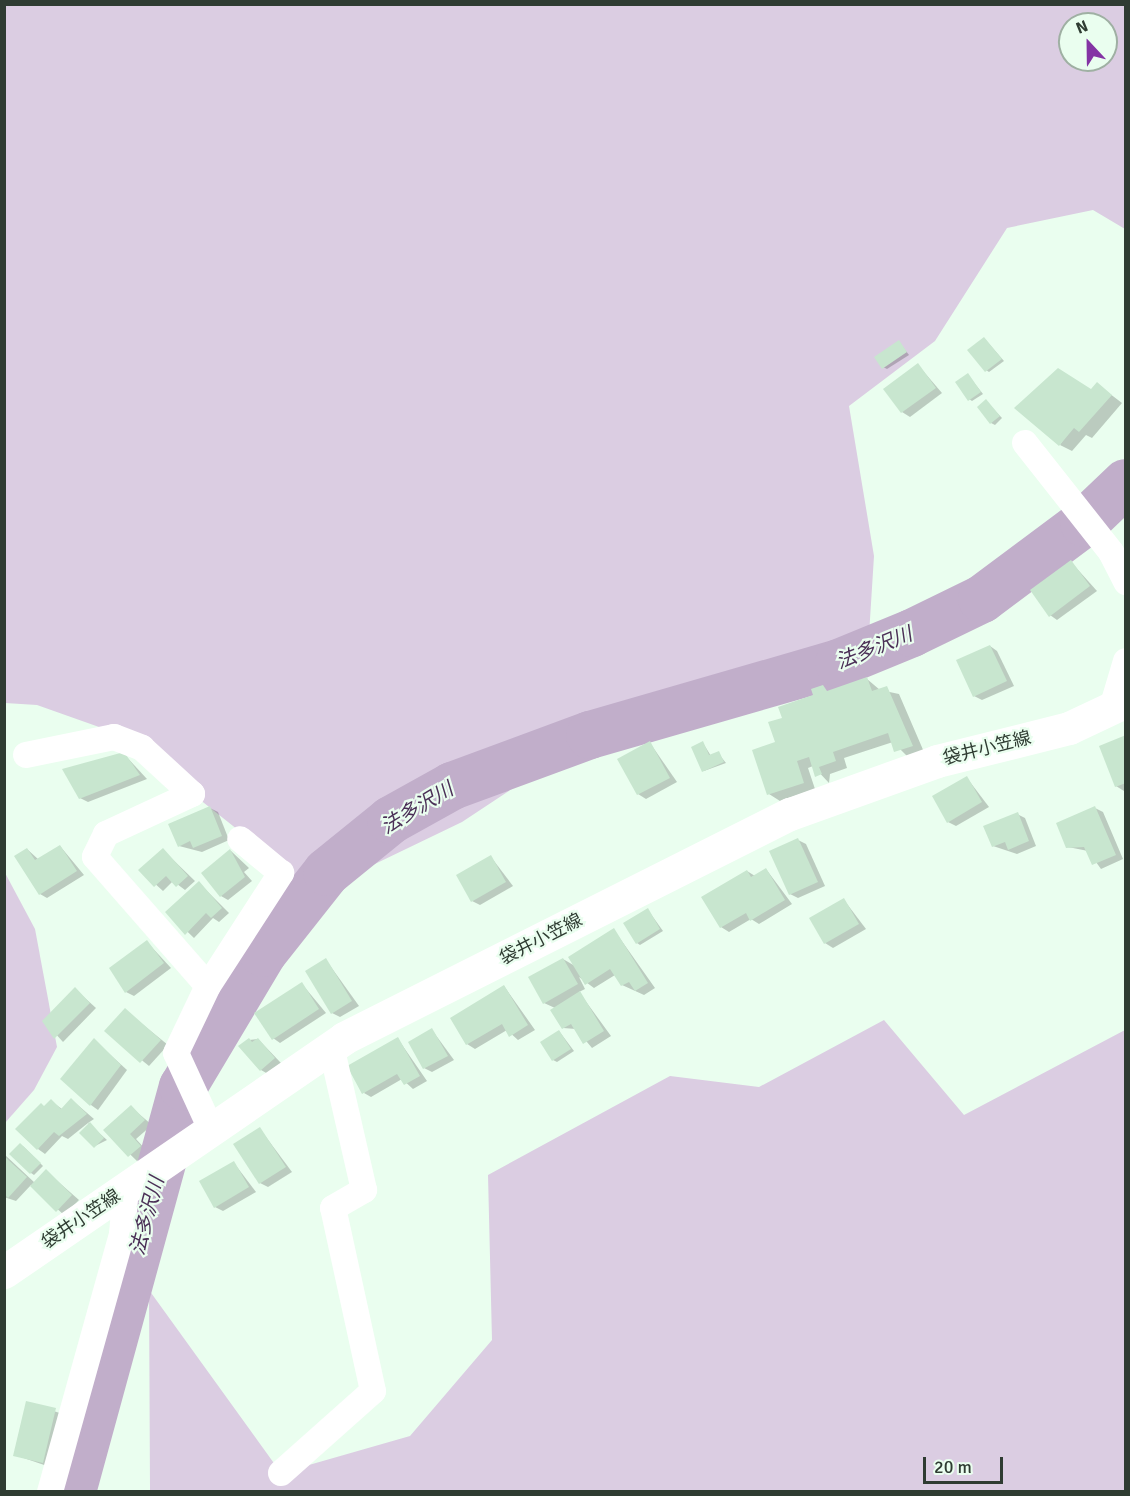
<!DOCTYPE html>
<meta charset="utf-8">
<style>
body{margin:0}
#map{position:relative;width:1130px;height:1496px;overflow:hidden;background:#eafeef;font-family:Signika,"Noto Sans JP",sans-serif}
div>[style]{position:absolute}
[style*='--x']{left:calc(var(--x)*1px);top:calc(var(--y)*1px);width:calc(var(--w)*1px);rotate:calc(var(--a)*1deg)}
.green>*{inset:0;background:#dbcde2}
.shadow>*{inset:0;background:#0003}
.river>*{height:48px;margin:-24px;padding:0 24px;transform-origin:24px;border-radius:24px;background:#c1aeca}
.building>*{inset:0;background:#c8e6cf}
.minor>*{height:26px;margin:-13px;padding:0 13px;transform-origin:13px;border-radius:13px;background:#fff}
.major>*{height:33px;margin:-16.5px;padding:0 16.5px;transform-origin:16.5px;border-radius:16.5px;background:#fff}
span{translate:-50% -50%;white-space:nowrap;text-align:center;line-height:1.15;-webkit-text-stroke:4.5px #eafeef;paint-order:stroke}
.street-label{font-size:18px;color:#2f3c32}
.water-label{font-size:20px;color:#4b3057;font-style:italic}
.frame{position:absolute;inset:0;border:6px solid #2f3c32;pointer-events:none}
.north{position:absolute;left:1058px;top:12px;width:60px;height:60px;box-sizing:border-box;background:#eafeef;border:2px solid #9fb0a3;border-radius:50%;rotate:338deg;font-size:16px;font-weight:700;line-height:24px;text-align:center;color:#2f3c32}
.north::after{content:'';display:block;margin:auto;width:21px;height:27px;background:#8434a4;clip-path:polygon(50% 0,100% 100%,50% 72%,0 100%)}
.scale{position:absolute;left:923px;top:1457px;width:80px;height:27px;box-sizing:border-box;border:3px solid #2f3c32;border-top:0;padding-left:8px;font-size:18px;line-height:21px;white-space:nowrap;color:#2f3c32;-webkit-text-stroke:4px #eafeef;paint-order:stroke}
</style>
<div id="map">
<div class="green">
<i style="clip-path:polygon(evenodd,4px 5px,1125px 5px,1125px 229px,1093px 210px,1007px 228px,935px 341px,849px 406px,874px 556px,869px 635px,595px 722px,518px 785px,462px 822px,323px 889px,296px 876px,116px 733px,37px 705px,5px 703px,4px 5px,1070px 24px,1106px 24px,1106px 60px,1070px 60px,1070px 24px)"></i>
<i style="clip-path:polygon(4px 871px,35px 929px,57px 1047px,34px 1090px,5px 1123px)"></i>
<i style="clip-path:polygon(884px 1020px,964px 1115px,1125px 1030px,1125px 1491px,150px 1491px,149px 1290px,281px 1473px,410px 1436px,492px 1340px,488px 1175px,670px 1076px,759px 1087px)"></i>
</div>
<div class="shadow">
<i style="clip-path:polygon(984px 338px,1004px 361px,989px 372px,986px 370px)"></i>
<i style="clip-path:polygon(899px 342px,909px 355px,887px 369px,883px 367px)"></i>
<i style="clip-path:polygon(918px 365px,942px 393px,910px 417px,902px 412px)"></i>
<i style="clip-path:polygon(968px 375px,983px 394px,972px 401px,969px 399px)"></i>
<i style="clip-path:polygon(1097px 384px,1122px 403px,1092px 438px,1086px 435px,1072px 451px,1060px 445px)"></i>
<i style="clip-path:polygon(986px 401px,1002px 418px,995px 425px,991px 423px)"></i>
<i style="clip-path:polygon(1071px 562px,1097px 591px,1057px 620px,1050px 615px)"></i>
<i style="clip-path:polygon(990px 646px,997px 651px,1014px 686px,982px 700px,974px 696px)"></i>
<i style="clip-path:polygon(867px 679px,880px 690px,899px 694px,924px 752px,908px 757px,893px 742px,844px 758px,847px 768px,830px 774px,829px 783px,813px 766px,808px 768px,815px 789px,780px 801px,769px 794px,783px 719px,823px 687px,831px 691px)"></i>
<i style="clip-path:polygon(1126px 737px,1126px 790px,1124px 791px,1116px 786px)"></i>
<i style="clip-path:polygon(650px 743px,677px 782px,646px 799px,638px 794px)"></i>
<i style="clip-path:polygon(703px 743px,711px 756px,718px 753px,726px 763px,704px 771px)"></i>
<i style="clip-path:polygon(123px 753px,147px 779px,88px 802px,80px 798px)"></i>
<i style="clip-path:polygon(967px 778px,989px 807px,956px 826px,948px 822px)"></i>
<i style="clip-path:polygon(210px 808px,218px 812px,229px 840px,202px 852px,179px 846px)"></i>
<i style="clip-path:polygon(1095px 808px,1103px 812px,1123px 859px,1101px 869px,1088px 851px,1068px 847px)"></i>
<i style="clip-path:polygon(1017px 814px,1025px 818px,1036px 846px,1017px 854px,993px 846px)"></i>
<i style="clip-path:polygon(798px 840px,806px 844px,825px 886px,798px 898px,790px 894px)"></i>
<i style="clip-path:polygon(60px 846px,84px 875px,47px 898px,40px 894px,27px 849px,39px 860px)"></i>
<i style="clip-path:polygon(163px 850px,195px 881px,185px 890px,173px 881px,163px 891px,140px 870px)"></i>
<i style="clip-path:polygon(231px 851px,249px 868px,244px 872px,252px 881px,228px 900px,221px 896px)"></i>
<i style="clip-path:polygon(491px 857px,513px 886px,480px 905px,472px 901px)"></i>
<i style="clip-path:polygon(766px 869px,792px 904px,759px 924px,751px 919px,729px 932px,721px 927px,747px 871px,755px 876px)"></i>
<i style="clip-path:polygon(199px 883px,229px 913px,219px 922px,213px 918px,194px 938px,167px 912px)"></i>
<i style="clip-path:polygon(844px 900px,866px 929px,833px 948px,825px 943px)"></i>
<i style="clip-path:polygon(648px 910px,663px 931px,640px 945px,637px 943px)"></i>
<i style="clip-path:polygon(614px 930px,655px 988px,644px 995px,622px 985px,615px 975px,594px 988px,579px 977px,585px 989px,579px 992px,611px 1036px,592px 1048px,576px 1029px,563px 1028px,555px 1008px,544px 1003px,563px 959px,575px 966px)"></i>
<i style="clip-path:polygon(147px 942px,171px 968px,134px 996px,126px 992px)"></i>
<i style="clip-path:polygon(326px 960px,359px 1006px,340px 1017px,332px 1013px)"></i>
<i style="clip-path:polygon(302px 984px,326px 1013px,280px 1043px,273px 1038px)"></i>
<i style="clip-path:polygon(504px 986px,535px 1030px,518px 1040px,507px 1030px,475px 1049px,467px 1044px)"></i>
<i style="clip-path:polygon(75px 989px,96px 1008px,63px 1042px,44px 1021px)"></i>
<i style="clip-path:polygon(125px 1010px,168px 1045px,149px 1066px,106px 1031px)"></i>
<i style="clip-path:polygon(432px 1030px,454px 1060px,432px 1072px,424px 1068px)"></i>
<i style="clip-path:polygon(559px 1031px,574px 1051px,557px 1062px,553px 1060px)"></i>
<i style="clip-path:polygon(258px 1039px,281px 1063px,268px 1074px,261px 1070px,249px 1040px)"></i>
<i style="clip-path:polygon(398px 1039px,427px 1081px,413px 1089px,402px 1079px,371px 1097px,364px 1093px)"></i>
<i style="clip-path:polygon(94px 1040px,127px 1070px,98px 1110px,91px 1105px)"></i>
<i style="clip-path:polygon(72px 1100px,94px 1119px,88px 1123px,107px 1140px,95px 1146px,88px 1123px,68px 1139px,62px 1136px,45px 1154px,38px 1149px,51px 1101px,62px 1109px)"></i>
<i style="clip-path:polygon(131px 1107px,152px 1125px,136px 1139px,147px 1151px,137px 1161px,105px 1130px)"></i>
<i style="clip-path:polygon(260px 1129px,292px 1172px,268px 1187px,260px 1183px)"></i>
<i style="clip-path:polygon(23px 1146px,43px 1166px,34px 1175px,31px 1173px)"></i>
<i style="clip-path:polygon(4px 1154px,35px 1183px,46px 1171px,79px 1200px,64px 1215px,31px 1185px,16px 1201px,4px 1197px)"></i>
<i style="clip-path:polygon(234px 1163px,256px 1192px,223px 1211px,215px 1207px)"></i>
<i style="clip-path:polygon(28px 1403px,63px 1414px,50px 1467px,15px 1455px)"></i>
</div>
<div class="river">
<i style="--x:72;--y:1492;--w:420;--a:-74.7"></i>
<i style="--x:183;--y:1087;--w:156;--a:-59.2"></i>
<i style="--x:263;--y:953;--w:103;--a:-51.7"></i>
<i style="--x:327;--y:872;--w:82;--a:-39.1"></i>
<i style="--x:391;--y:820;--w:70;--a:-29.1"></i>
<i style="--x:452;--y:786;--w:147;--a:-20.3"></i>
<i style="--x:590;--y:735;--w:259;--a:-16.1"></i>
<i style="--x:839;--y:663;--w:79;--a:-22.3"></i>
<i style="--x:912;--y:633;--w:78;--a:-25.9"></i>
<i style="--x:982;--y:599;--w:127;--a:-36.7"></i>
<i style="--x:1084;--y:523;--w:58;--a:-43.6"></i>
</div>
<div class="building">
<i style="clip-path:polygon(984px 337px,1002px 359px,985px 372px,967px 350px)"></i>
<i style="clip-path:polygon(899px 340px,907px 352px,882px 369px,874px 357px)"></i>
<i style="clip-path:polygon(918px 363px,936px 388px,901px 413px,883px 389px)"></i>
<i style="clip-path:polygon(1058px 368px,1091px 389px,1097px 382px,1112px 395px,1079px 432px,1074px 428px,1059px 446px,1014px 408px)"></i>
<i style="clip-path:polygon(968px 373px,981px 392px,968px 401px,955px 382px)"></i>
<i style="clip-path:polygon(986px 399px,1000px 416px,990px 424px,977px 407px)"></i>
<i style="clip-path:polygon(1071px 560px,1090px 586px,1049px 617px,1030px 590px)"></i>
<i style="clip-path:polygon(990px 645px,1007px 681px,973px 697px,956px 660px)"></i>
<i style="clip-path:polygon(867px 677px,872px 691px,887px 686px,913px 746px,894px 752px,888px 733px,833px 752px,836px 761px,819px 767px,822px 774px,815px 777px,809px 757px,797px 761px,804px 783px,767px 795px,752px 750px,775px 742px,768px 722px,782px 718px,778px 707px,813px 695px,811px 689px,823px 685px,827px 691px)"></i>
<i style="clip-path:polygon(1126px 735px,1126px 783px,1115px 787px,1099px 746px)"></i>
<i style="clip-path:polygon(650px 741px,670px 778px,637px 795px,617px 759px)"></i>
<i style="clip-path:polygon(703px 741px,709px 755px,719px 751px,724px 762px,702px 772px,691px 747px)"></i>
<i style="clip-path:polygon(124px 752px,140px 775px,79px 799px,62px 769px)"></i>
<i style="clip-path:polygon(967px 776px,982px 802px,947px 823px,932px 796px)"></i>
<i style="clip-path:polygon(210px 806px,222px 836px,193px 848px,190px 841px,178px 847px,168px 824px)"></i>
<i style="clip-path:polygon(1095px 806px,1116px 855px,1092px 865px,1084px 847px,1066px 848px,1056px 823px)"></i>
<i style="clip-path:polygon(1018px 812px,1029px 841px,1008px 850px,1005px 842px,992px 847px,983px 826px)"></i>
<i style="clip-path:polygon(798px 838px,818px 882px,789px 895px,769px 851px)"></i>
<i style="clip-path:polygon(60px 845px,77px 871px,39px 895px,14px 856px,27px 848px,35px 860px)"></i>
<i style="clip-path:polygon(163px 848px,188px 876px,176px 887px,166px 876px,154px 887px,138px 870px)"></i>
<i style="clip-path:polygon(230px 849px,245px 877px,220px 897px,201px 873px)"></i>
<i style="clip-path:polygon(491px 855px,506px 882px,471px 902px,456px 875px)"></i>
<i style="clip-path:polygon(766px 868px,785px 900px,750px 921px,746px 913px,720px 928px,701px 897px,747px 870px,751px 877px)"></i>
<i style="clip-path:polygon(199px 881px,222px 908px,211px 918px,206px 913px,185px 935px,165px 912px)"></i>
<i style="clip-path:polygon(844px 898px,859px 924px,824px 944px,809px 918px)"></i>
<i style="clip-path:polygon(648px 908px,660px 929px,636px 944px,623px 923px)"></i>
<i style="clip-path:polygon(614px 928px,648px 983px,635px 991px,629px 982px,621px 986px,610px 969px,585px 985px,568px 957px)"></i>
<i style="clip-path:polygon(147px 940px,164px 963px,125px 993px,109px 968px)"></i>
<i style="clip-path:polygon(326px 958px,352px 1001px,331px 1014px,305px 971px)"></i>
<i style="clip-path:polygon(563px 958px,578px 984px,543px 1004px,528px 977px)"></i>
<i style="clip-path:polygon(302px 982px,319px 1009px,272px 1040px,254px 1013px)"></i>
<i style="clip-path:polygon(504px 985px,528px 1025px,509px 1037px,502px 1024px,466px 1045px,450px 1018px)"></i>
<i style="clip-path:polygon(75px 987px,90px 1003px,54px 1039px,42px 1021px)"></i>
<i style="clip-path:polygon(580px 991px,604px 1031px,583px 1044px,571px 1024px,562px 1029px,550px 1010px)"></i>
<i style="clip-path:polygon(125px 1008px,161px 1040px,140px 1063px,104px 1031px)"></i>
<i style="clip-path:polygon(432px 1028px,448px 1056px,423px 1069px,408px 1042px)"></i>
<i style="clip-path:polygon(559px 1030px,571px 1049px,552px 1061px,540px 1042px)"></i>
<i style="clip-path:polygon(398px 1037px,420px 1076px,404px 1085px,397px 1074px,362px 1094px,347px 1066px)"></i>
<i style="clip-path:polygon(94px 1038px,121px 1065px,90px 1106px,60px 1079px)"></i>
<i style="clip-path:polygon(249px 1038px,252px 1042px,258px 1038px,275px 1058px,260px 1071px,238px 1046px)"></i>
<i style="clip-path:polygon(71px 1098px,87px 1114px,59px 1136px,54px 1132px,37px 1150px,15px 1129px,41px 1103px,44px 1106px,51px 1099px,61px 1109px)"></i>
<i style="clip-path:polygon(131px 1105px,145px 1120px,130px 1134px,141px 1146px,128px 1157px,103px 1130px)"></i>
<i style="clip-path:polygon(90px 1122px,104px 1138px,94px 1148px,79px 1133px)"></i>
<i style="clip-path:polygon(260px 1127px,286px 1167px,259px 1184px,233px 1144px)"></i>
<i style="clip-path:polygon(20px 1143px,41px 1163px,30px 1174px,9px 1154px)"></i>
<i style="clip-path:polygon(4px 1156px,27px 1177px,8px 1198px,4px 1194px)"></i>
<i style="clip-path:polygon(234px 1161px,249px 1187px,214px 1208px,199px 1181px)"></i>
<i style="clip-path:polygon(46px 1169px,72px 1195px,56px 1212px,30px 1186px)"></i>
<i style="clip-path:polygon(26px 1401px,56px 1408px,43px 1463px,13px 1456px)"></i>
</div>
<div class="minor">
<i style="--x:1025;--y:443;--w:139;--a:51.7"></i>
<i style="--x:1111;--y:552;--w:34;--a:63"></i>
<i style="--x:1112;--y:708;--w:49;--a:-73.4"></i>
<i style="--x:26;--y:755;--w:90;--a:-11.6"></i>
<i style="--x:114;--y:737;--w:30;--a:21"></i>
<i style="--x:142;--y:748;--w:68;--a:42.6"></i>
<i style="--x:192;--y:794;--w:95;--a:155.1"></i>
<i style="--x:106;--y:834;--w:25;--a:116"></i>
<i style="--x:95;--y:857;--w:171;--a:48.8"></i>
<i style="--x:210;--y:1127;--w:81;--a:-114.7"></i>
<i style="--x:176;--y:1053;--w:74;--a:-64.5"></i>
<i style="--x:208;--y:986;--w:135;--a:-57.1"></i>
<i style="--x:281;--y:873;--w:53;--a:-140.3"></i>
<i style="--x:281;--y:1473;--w:123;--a:-41.7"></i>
<i style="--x:373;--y:1391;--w:187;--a:-102.3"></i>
<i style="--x:333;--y:1208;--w:36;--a:-30"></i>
<i style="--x:364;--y:1190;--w:148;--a:-102.9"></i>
<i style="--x:50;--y:1492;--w:268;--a:-74.4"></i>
<i style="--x:122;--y:1234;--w:46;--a:-85"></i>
</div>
<div class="major">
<i style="--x:4;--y:1272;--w:413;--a:-34.5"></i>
<i style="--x:344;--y:1038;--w:499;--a:-26.7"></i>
<i style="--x:790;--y:814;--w:156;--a:-19.8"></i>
<i style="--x:937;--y:761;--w:136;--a:-14"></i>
<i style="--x:1069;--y:728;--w:63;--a:-25.3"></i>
</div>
<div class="street-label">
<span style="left:987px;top:748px;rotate:-14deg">袋井小笠線</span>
<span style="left:541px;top:939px;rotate:-27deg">袋井小笠線</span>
<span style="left:81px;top:1219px;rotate:-34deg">袋井小笠線</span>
</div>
<div class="water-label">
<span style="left:874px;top:648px;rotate:-22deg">法多沢川</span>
<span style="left:417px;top:808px;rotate:-31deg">法多沢川</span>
<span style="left:147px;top:1216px;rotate:-75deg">法多沢川</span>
</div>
<div class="frame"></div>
<div class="north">N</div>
<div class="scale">20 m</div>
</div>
